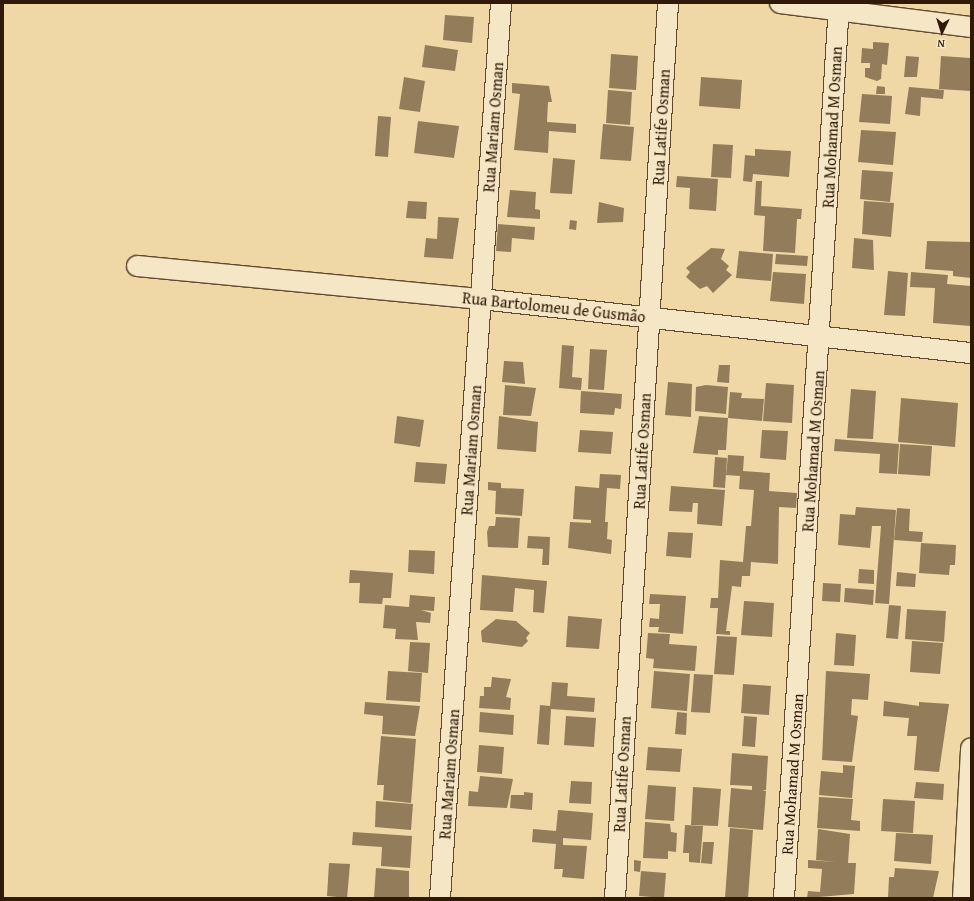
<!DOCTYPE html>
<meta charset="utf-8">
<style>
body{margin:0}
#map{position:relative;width:974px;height:901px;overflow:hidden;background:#efd8a6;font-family:"Gentium Book Plus",serif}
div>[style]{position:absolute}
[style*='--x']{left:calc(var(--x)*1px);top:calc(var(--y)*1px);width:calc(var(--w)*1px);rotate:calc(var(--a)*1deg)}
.building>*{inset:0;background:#937c5a}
.roads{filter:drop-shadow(1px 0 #60492f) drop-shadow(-1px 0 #60492f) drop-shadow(0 1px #60492f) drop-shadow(0 -1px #60492f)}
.street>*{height:20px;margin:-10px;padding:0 10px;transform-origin:10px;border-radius:10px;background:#f5e6c5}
span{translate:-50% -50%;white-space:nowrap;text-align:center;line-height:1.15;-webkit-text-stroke:3px #f5e6c5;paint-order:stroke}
.street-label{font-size:16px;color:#301907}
.frame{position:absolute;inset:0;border:4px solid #301907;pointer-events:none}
.north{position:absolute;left:922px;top:12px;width:40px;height:40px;-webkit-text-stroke:3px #f5e6c5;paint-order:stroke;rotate:184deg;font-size:11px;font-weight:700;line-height:16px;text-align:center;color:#301907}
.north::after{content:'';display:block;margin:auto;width:14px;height:18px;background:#301907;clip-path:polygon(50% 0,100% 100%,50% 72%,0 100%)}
</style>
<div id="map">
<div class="building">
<i style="clip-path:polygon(445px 15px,474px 17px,472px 43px,443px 40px)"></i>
<i style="clip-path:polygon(873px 42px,889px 43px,887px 65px,882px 64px,881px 79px,877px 81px,865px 77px,865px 68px,870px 68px,870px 63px,861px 63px,862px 48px,873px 49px)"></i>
<i style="clip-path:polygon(425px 45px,458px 50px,455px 71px,422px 67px)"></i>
<i style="clip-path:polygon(611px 54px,638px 56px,636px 90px,609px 88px)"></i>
<i style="clip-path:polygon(906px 56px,919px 57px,917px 77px,904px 77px)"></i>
<i style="clip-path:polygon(941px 56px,971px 58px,971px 91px,939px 89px)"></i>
<i style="clip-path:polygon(404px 77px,425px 81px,420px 112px,399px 109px)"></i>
<i style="clip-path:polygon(701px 77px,742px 80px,740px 109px,699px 106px)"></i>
<i style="clip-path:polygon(512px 83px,549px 86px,552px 102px,548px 102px,547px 122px,576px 124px,576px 133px,549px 131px,548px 153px,514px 150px,520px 94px,512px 93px)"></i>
<i style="clip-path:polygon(877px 86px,885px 87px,885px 94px,876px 94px)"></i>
<i style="clip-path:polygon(909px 87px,944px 90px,943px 99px,921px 97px,920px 116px,905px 114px)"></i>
<i style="clip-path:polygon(608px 90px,632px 92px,630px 125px,606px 123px)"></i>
<i style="clip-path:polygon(862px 94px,892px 96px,890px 124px,859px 122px)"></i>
<i style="clip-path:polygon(378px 116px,391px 117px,388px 157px,375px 156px)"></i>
<i style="clip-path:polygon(418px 121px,459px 126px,454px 158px,414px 153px)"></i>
<i style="clip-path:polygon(603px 124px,634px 127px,631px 161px,600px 159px)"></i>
<i style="clip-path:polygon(861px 130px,896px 132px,893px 165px,858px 162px)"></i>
<i style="clip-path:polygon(713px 144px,733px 145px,731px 178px,711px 177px)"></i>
<i style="clip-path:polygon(755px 149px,791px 151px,789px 177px,753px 174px,752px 182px,743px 181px,745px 155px,755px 156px)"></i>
<i style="clip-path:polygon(553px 158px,575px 160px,572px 194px,550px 193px)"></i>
<i style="clip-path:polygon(862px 170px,893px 172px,890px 202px,860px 199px)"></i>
<i style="clip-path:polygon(677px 176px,718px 179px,716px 211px,689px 209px,690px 188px,676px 187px)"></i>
<i style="clip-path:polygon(756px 181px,762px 181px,761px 206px,802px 209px,801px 219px,797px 219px,795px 253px,763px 251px,765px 216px,754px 215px)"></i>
<i style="clip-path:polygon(510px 190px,536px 192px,535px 209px,540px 210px,540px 219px,507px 217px)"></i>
<i style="clip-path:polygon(408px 201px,427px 202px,426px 219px,406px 218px)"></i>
<i style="clip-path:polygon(864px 201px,894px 203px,891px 237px,862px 234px)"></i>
<i style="clip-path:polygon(599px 202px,624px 208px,623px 222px,597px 223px)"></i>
<i style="clip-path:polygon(438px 217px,459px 218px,453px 259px,424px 257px,426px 238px,437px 239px)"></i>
<i style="clip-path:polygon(570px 220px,577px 221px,576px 230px,569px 229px)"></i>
<i style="clip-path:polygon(498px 224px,535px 227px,534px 240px,512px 238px,511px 252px,496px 251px)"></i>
<i style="clip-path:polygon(854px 238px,873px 240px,874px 270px,852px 268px)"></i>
<i style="clip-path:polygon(927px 241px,971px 242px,971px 278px,953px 276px,953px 271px,925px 269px)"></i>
<i style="clip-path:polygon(711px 248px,725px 249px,721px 259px,729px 266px,726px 270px,732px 275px,713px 293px,707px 286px,700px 289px,686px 277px,690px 272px,686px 268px)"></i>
<i style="clip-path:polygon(739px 251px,773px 254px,771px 281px,736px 278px)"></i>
<i style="clip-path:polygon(776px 254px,808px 256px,807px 266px,775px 264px)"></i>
<i style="clip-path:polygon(888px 271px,908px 273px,905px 316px,884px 315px)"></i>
<i style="clip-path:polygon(773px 272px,806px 274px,804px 304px,770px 301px)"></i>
<i style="clip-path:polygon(911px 272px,948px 275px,947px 284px,971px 286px,971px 326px,933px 323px,935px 288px,910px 287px)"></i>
<i style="clip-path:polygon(562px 345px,574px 346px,572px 377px,582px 378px,581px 390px,559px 388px)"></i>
<i style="clip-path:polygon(590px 349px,607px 350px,604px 390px,588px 389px)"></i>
<i style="clip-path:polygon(504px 361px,523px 362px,525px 384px,502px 382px)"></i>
<i style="clip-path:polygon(719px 365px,730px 365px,729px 383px,717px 382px)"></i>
<i style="clip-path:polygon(668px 382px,692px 384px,691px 417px,665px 415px)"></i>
<i style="clip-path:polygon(766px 383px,794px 385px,792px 423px,763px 421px)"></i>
<i style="clip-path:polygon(505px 385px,536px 388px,531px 416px,503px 415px)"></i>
<i style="clip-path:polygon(706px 385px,728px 387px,726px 414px,695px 411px,696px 387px)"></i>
<i style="clip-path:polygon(851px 389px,876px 391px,873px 439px,847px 438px)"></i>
<i style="clip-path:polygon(581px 391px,622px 394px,621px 409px,615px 408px,614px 415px,580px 413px)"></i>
<i style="clip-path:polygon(730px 392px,742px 393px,741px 398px,764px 399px,762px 421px,728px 418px)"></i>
<i style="clip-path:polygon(901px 398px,958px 403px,955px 447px,898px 442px)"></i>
<i style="clip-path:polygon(397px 416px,424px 420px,420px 447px,394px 443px)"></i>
<i style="clip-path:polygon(499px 416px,538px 422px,536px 452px,497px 449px)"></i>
<i style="clip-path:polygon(699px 416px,728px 418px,726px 450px,718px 450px,718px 455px,693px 453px)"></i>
<i style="clip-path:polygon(580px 430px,613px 432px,611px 454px,578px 452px)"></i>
<i style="clip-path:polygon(762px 430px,788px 431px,786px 460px,760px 458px)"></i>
<i style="clip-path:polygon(835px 439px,899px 444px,897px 474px,879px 473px,880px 454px,834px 451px)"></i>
<i style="clip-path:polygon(900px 444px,932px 446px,930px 476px,898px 474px)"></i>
<i style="clip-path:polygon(728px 455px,744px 456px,743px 471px,770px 473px,769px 491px,797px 493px,796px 508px,779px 507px,778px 564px,751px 562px,750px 576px,742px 576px,741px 587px,732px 586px,726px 631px,730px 631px,730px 635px,716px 634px,718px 608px,710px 608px,711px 598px,718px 598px,720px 560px,743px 562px,746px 526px,751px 526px,754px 490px,739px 489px,740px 476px,726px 475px)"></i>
<i style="clip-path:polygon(715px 457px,727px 458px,725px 488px,713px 487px)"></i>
<i style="clip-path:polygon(416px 462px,447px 464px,445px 484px,414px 482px)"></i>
<i style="clip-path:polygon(600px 474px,621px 475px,620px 489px,607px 488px,605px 522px,608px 522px,607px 539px,612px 540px,611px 554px,568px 548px,570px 522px,591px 523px,591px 520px,573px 519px,575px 486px,599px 488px)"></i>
<i style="clip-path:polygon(488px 482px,501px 483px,501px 488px,524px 489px,522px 516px,495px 514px,496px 491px,488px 490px)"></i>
<i style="clip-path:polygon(671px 486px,725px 490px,722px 526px,697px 524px,698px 503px,693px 503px,692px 512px,669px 511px)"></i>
<i style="clip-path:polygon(856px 507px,896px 510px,889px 604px,875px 603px,881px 526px,872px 526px,870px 548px,838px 545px,840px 514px,855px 515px)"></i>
<i style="clip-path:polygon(897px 508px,910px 509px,909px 531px,923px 532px,922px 542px,894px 540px)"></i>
<i style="clip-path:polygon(496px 517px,520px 518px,518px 548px,488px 547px,487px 532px,489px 526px,495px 526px)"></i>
<i style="clip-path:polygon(668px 532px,693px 533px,691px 558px,666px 556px)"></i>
<i style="clip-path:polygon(528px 536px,550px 537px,549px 565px,542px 565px,543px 549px,527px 548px)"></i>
<i style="clip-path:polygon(921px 543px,956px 545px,955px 565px,950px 565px,949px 575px,919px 573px)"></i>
<i style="clip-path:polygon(409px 550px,435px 551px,434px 574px,408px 572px)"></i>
<i style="clip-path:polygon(859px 569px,874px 570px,874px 584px,858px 583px)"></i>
<i style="clip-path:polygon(350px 570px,393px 573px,391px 598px,383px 598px,382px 604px,359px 603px,360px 583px,349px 583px)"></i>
<i style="clip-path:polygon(897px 572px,916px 574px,915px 587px,896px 586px)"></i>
<i style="clip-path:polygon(482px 575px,547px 581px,544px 613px,533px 612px,534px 590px,515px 588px,513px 612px,480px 610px)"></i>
<i style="clip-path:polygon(823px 583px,841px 584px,840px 602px,822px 601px)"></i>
<i style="clip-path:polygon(845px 588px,874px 590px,873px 605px,844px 602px)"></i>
<i style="clip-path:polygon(650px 594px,686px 596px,683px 634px,658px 632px,659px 627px,649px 627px,650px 618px,659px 619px,660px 604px,649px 604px)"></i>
<i style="clip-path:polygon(410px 595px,435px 597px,434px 611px,421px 610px,431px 613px,430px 623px,416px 622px,418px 640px,395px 639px,396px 629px,383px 628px,385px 605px,409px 607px)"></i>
<i style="clip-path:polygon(744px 601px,774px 603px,772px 637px,741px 635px)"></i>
<i style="clip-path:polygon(889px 605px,901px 606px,898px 639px,886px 638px)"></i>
<i style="clip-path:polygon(907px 609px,946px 611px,944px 642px,905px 639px)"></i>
<i style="clip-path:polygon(568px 616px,602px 619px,599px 649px,566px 647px)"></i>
<i style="clip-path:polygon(496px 619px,516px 621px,530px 633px,526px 638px,528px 641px,522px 647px,482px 642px,481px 631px)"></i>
<i style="clip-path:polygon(648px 633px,670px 634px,669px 644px,697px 646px,695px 671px,653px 668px,654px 659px,646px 658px)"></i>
<i style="clip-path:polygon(836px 633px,856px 635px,854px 666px,834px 665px)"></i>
<i style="clip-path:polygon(717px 636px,737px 637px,734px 675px,714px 674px)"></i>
<i style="clip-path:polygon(912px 641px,943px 643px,940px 674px,910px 672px)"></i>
<i style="clip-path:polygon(410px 642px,430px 643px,428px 673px,408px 671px)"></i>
<i style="clip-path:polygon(388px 671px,422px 673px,420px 702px,386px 700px)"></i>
<i style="clip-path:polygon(654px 671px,690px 674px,687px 711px,651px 708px)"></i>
<i style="clip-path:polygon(826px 671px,870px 674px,868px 700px,852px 699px,851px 715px,858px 716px,852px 762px,822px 760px)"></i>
<i style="clip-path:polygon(694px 674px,713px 675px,710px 713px,691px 712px)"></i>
<i style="clip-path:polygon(492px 677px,511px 679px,506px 697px,511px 698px,510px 710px,479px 708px,480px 696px,484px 696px,484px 687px,491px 687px)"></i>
<i style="clip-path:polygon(552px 682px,568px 683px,567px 696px,595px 698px,594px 712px,551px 709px,549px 745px,537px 744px,540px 705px,550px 706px)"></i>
<i style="clip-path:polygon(743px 684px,771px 686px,769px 715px,741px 713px)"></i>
<i style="clip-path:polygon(884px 701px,919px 706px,919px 702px,949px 704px,939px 772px,914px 770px,917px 736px,907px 736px,909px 718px,883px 716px)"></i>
<i style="clip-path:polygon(365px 702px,420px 706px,415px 736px,382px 734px,383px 716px,364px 714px)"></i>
<i style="clip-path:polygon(480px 712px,514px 715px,513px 735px,479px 732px)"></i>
<i style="clip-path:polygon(677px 712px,687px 713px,686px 735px,675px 734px)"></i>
<i style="clip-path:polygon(566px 716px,596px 718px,594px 747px,564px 745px)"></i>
<i style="clip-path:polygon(744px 716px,757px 717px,755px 747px,742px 746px)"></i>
<i style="clip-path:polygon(381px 736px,416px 739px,411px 803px,383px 800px,384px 785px,377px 785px)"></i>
<i style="clip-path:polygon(479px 745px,504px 747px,502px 774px,477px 772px)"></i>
<i style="clip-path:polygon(648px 747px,682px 749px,680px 772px,646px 770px)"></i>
<i style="clip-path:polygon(732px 753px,768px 756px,766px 790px,762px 790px,766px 791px,763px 830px,728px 827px,731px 788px,752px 790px,752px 786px,730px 785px)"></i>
<i style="clip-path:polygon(843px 765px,855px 766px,852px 798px,819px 795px,821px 771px,843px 773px)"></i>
<i style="clip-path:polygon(480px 776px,513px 779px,507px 808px,468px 806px,469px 791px,478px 792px)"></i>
<i style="clip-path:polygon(571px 781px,592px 782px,591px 804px,569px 803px)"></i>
<i style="clip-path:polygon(916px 782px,944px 784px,943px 800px,914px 798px)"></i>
<i style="clip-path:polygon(648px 785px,676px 787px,674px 821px,645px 819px)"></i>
<i style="clip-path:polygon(693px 787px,721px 789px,718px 826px,691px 825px)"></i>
<i style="clip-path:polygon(524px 792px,533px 793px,532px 810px,510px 808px,511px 795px,524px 795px)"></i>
<i style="clip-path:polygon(819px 797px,853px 799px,851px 820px,860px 821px,860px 831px,817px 828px)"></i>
<i style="clip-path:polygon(883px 799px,915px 801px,913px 833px,881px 831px)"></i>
<i style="clip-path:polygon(376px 801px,413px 804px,411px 830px,375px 827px)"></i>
<i style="clip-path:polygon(558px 810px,593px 813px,591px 840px,563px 838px,563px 845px,587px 846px,584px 879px,562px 877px,563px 869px,554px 869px,556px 844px,532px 842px,533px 829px,556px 831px)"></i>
<i style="clip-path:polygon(645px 822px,670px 824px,671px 832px,677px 833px,676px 852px,668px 851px,668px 859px,643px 858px)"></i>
<i style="clip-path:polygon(685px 825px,703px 826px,700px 863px,689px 862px,689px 853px,683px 853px)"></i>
<i style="clip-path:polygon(730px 828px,753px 830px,748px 898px,725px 898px)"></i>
<i style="clip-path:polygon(818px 829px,850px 834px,848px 863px,856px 863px,854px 894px,807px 898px,808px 891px,820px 892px,822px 869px,808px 868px,808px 860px,836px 862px,816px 860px)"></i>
<i style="clip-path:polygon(353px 832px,412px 836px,410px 868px,381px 866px,382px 847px,352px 845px)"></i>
<i style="clip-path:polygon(896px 833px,933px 835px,931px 864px,894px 861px)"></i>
<i style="clip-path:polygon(703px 842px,714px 842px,712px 864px,701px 863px)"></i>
<i style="clip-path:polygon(634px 860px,641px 861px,640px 872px,634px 871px)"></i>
<i style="clip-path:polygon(329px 863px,350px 864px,347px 898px,327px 896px)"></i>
<i style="clip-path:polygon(376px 868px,409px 871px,409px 898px,374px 898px)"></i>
<i style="clip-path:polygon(895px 868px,939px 871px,933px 898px,888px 898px,889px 877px,894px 877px)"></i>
<i style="clip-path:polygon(641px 871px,666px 873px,664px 898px,639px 896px)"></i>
</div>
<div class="roads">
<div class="street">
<i style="--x:780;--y:3;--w:193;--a:7.2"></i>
<i style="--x:137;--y:266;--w:346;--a:5.5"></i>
<i style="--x:481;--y:299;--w:493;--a:6.3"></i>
<i style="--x:440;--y:898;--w:897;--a:-86.1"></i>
<i style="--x:615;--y:898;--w:897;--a:-86.61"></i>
<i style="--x:784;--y:898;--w:897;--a:-86.48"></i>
<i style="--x:963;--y:898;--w:150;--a:-86.9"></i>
</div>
</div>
<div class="street-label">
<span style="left:493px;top:127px;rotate:-86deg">Rua Mariam Osman</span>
<span style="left:661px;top:127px;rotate:-87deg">Rua Latife Osman</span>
<span style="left:832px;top:127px;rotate:-87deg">Rua Mohamad M Osman</span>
<span style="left:554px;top:307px;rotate:6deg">Rua Bartolomeu de Gusmão</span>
<span style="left:471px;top:450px;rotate:-86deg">Rua Mariam Osman</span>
<span style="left:642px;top:451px;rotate:-87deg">Rua Latife Osman</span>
<span style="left:813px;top:451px;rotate:-86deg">Rua Mohamad M Osman</span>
<span style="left:449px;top:774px;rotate:-86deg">Rua Mariam Osman</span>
<span style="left:622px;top:774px;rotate:-87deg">Rua Latife Osman</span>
<span style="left:792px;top:774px;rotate:-86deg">Rua Mohamad M Osman</span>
</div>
<div class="frame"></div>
<div class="north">N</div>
</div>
